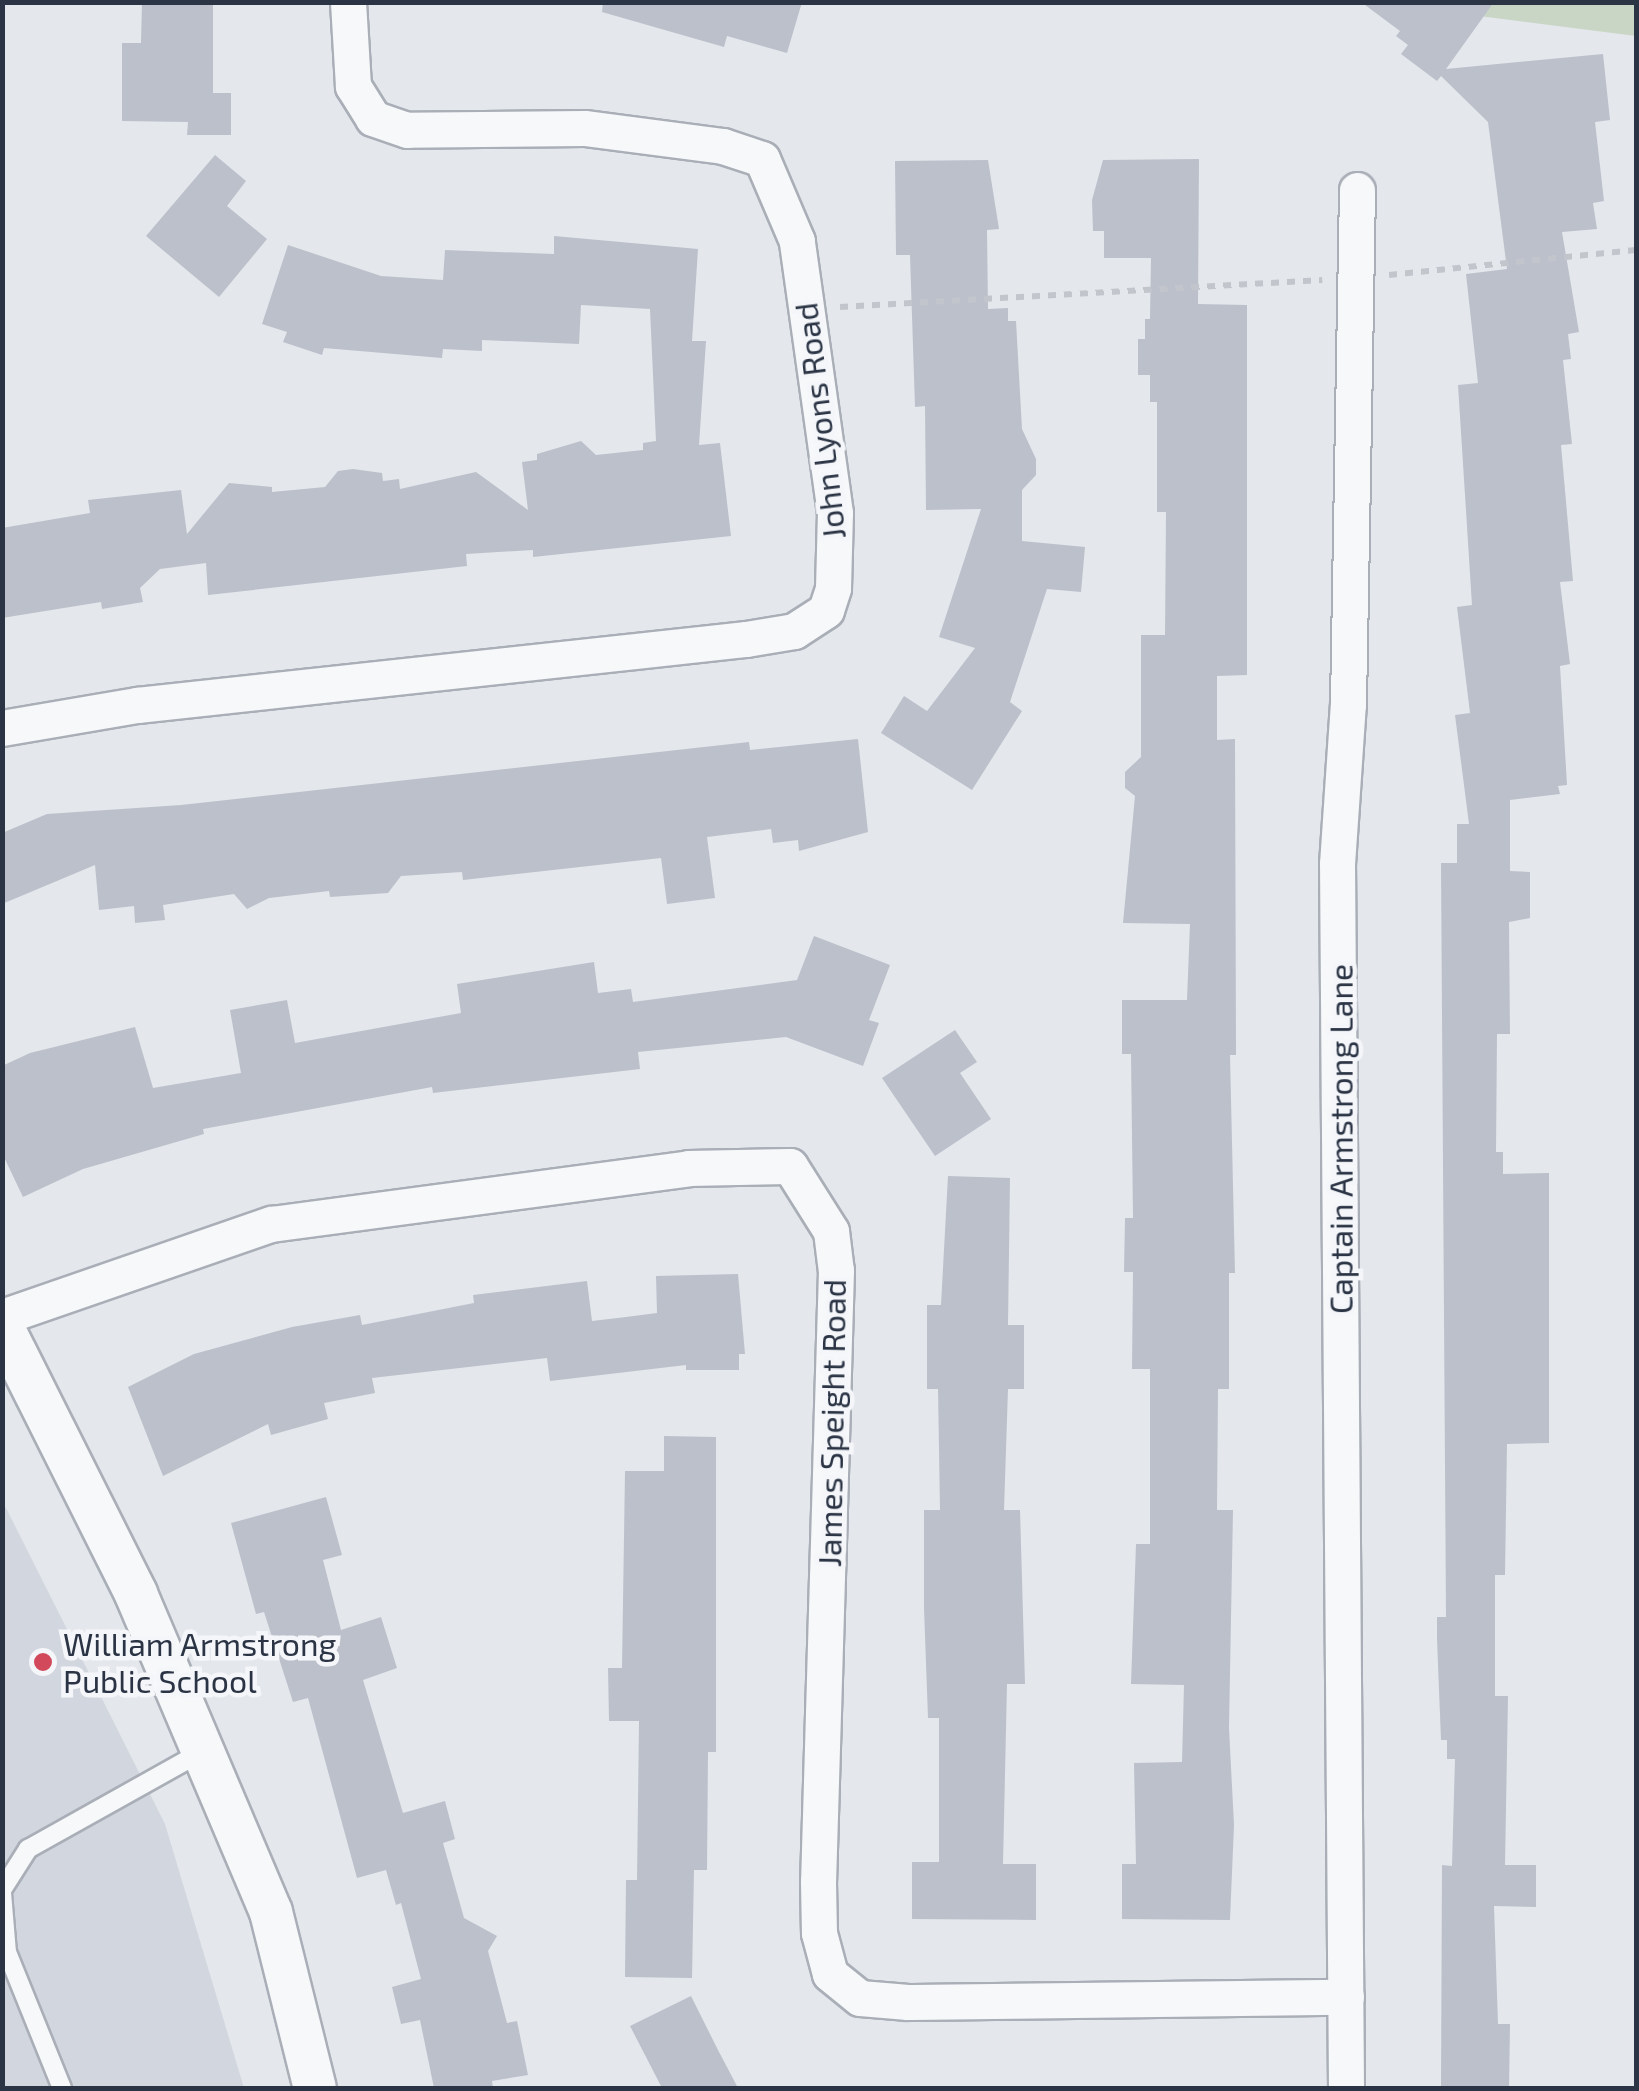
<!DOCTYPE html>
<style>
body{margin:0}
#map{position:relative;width:1639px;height:2091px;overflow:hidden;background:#e4e7ec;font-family:"Exo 2",sans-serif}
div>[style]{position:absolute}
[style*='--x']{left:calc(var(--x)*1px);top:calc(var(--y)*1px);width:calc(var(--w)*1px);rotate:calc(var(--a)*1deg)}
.built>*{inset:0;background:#d2d6de}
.green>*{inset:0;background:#c9d6c5}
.building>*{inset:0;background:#bbc0ca}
.path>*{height:6px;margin-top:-3px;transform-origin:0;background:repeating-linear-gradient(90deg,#c2c5cb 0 8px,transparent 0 16px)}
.roads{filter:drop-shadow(2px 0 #a9aeb7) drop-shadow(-2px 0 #a9aeb7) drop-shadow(0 2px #a9aeb7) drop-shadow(0 -2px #a9aeb7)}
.service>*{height:18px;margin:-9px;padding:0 9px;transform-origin:9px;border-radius:9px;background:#f7f8fa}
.minor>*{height:35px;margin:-17.5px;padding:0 17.5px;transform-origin:17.5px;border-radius:17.5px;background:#f7f8fa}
.tertiary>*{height:42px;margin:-21px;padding:0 21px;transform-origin:21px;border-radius:21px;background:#f7f8fa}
.dots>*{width:28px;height:28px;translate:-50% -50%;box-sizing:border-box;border:5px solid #f4f6f9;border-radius:50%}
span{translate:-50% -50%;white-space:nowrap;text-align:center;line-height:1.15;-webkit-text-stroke:9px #f4f6f9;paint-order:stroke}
.street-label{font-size:32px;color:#2b3445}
.poi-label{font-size:32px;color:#2b3445}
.left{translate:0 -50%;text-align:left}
.frame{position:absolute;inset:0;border:5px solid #2b3445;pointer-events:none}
</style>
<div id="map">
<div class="built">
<i style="clip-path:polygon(2px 1500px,165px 1824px,244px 2088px,3px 2088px)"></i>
</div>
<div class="green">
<i style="clip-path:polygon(1378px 3px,1636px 3px,1636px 36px)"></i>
</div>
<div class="building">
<i style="clip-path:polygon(142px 2px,213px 2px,213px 93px,231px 93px,231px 135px,187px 135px,188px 122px,122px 121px,122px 43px,141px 43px)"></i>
<i style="clip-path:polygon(603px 2px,802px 2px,787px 53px,727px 36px,724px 47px,602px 12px)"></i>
<i style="clip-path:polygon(1361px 2px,1494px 2px,1446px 69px,1603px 54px,1610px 120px,1595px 122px,1604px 201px,1593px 203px,1597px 229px,1562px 232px,1579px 332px,1568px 334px,1571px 359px,1563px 360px,1572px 444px,1561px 445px,1573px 581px,1560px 582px,1570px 664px,1560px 666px,1567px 785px,1558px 786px,1560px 794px,1510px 800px,1510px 871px,1530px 872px,1530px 918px,1509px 922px,1510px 1034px,1497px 1034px,1496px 1152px,1503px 1152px,1503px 1174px,1549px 1173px,1549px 1443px,1507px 1444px,1505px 1575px,1495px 1575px,1495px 1696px,1508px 1696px,1505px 1865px,1536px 1865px,1536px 1907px,1494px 1906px,1498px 2024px,1510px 2024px,1509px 2088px,1441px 2088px,1442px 1865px,1452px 1866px,1455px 1759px,1447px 1759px,1447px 1740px,1441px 1740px,1437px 1639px,1437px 1617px,1446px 1617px,1441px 863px,1457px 863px,1457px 824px,1469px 824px,1455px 715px,1470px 713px,1457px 607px,1472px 605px,1458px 385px,1478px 383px,1466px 274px,1507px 269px,1488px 122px,1441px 76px,1437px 81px,1401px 54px,1408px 45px,1396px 36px,1400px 31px)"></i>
<i style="clip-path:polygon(215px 155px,246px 181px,227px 206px,267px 239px,219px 297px,146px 236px)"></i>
<i style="clip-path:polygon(1199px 159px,1198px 304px,1247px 305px,1247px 675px,1217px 676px,1217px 740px,1235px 739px,1236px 1055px,1230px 1055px,1235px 1273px,1229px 1273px,1229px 1389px,1218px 1389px,1217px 1510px,1233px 1510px,1229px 1728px,1234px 1825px,1230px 1920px,1122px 1919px,1122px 1864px,1136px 1864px,1134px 1763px,1182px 1762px,1184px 1685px,1131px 1684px,1136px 1544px,1150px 1544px,1150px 1369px,1132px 1369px,1133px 1272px,1124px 1272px,1125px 1218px,1133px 1218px,1131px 1054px,1122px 1054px,1122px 1000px,1187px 1000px,1190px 924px,1123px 923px,1135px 796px,1125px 788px,1125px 772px,1141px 757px,1141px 635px,1165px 635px,1166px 512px,1157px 512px,1157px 402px,1150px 402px,1150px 375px,1138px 375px,1138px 339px,1145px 339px,1145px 319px,1150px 319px,1151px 258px,1104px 258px,1104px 231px,1093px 231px,1092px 200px,1103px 160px)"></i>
<i style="clip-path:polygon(988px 160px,999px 229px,987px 230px,988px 309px,1008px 308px,1008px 321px,1016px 321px,1022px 429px,1036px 459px,1036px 475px,1022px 490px,1022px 541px,1085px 547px,1081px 592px,1047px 589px,1010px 702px,1022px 711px,972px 790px,881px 733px,904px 696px,927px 711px,975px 648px,939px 637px,981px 509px,926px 510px,925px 406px,915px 407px,910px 255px,896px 255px,895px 161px)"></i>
<i style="clip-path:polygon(554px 236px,698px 249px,692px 341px,706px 341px,699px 445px,720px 443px,731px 536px,533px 557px,533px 550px,466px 554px,467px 566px,208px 595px,206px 563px,160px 569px,140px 588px,143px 602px,102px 609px,101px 602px,2px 618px,2px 528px,90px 513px,88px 500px,181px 490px,187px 534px,229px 483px,272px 487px,272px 492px,325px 487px,338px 471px,353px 469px,382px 473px,383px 481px,399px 479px,400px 489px,476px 472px,528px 510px,522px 462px,537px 460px,537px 454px,581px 441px,596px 455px,643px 450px,643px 443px,656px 441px,650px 309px,581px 305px,579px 344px,482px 340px,482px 351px,443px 349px,442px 358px,324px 348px,322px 355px,283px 342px,287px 332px,262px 324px,288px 245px,381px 276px,443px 280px,445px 250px,554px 254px)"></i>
<i style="clip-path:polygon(858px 739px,868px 832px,799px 851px,798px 840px,773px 843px,771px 829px,707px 837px,715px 898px,667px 904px,661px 858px,463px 880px,462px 872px,401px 876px,388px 893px,330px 897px,329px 891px,269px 898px,247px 909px,234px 894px,163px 905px,165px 920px,135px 923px,134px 906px,99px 910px,95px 865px,2px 904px,2px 833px,47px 814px,181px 805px,749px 742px,750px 750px)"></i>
<i style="clip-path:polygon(814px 936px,890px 965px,869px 1020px,879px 1023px,863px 1066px,786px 1037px,638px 1052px,640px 1069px,433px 1093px,432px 1087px,203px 1129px,204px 1134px,83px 1169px,23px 1197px,2px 1153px,2px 1066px,30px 1053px,135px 1027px,153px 1088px,241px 1073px,230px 1010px,287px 1000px,295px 1043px,461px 1013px,457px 984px,594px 962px,598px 993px,631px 989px,633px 1002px,797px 980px)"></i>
<i style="clip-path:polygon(955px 1030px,977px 1062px,960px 1073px,991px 1119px,935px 1156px,882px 1078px)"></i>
<i style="clip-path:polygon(948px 1176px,1010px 1178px,1008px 1325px,1024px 1325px,1024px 1389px,1008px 1389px,1004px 1510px,1020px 1510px,1025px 1684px,1007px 1684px,1003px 1864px,1036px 1864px,1036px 1920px,912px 1919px,912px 1862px,939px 1862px,939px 1718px,928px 1718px,924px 1608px,924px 1510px,940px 1510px,938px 1389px,927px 1389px,927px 1305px,941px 1305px)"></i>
<i style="clip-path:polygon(738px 1274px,745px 1354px,739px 1354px,739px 1370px,686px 1370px,686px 1365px,550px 1381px,547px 1358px,372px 1378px,375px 1393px,324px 1403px,328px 1419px,271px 1435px,268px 1424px,163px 1476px,128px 1387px,194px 1354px,292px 1327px,360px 1315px,362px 1325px,474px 1303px,473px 1295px,587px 1281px,592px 1321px,626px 1317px,657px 1313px,656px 1276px)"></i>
<i style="clip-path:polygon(664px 1436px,716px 1437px,716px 1752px,708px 1752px,707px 1870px,694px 1870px,692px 1978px,625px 1977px,626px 1880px,637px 1880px,639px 1721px,609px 1721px,608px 1668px,622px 1668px,625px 1471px,664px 1471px)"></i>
<i style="clip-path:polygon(326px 1497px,342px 1555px,323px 1560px,341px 1630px,381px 1617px,397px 1668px,363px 1680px,403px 1813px,445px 1801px,455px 1839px,443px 1843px,464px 1918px,497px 1936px,488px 1951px,507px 2023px,517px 2021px,528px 2075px,492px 2081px,493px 2088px,434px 2088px,420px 2020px,401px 2024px,392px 1987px,421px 1979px,401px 1903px,396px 1905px,386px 1870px,357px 1878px,308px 1698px,293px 1702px,264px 1612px,256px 1614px,231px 1523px)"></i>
<i style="clip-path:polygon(691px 1996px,718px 2050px,738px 2088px,662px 2088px,630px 2026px)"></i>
</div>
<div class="path">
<i style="--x:1389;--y:275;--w:248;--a:-5.8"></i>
<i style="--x:840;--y:307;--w:483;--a:-3.2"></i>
</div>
<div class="roads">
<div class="service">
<i style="--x:2;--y:1890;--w:49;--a:-57.6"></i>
<i style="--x:28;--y:1849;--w:201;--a:-29.2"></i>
<i style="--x:2;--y:1893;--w:59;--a:85.2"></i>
<i style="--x:7;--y:1952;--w:147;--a:68"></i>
</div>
<div class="minor">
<i style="--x:2;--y:728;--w:137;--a:-9.7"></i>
<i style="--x:137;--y:705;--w:613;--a:-6.19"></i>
<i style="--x:746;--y:639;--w:49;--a:-9.5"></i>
<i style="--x:794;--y:631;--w:38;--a:-33"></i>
<i style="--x:826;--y:610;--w:23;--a:-72"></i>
<i style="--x:833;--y:588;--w:75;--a:-88.5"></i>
<i style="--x:835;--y:513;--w:275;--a:-98"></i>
<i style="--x:797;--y:241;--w:89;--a:-113.1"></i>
<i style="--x:762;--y:159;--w:41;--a:-161.6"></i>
<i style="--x:723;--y:146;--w:140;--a:-172.6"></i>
<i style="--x:584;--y:128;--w:177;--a:179.4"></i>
<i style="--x:407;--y:130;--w:36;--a:-161"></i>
<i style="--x:373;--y:118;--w:38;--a:-122"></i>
<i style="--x:353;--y:86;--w:84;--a:-93.4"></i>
<i style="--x:2;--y:1317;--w:285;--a:-19.1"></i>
<i style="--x:271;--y:1224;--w:421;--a:-7.6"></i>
<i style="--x:688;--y:1168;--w:102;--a:-1.1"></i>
<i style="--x:790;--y:1166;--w:77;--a:57.8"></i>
<i style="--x:831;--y:1231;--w:39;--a:83"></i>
<i style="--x:836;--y:1270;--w:612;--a:91.68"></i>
<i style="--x:818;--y:1882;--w:51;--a:88.9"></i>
<i style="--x:819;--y:1933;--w:42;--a:75"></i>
<i style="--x:830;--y:1974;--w:38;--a:39"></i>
<i style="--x:860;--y:1998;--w:48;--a:4.8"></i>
<i style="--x:908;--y:2002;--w:438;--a:-0.7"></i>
<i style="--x:1346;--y:2088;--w:1224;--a:-90.42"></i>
<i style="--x:1337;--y:864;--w:160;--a:-86.1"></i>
<i style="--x:1348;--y:704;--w:514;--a:-89"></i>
</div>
<div class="tertiary">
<i style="--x:2;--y:1326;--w:300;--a:63.4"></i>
<i style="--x:136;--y:1594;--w:345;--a:67"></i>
<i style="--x:271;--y:1912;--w:181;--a:76"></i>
</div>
</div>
<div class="dots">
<i style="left:43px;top:1662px;background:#d1495b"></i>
</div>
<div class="street-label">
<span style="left:819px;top:421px;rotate:-97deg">John Lyons Road</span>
<span style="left:1340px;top:1139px;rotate:-90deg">Captain Armstrong Lane</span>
<span style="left:831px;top:1423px;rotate:-89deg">James Speight Road</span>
</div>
<div class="poi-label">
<span class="left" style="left:63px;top:1662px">William Armstrong<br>Public School</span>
</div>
<div class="frame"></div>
</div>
